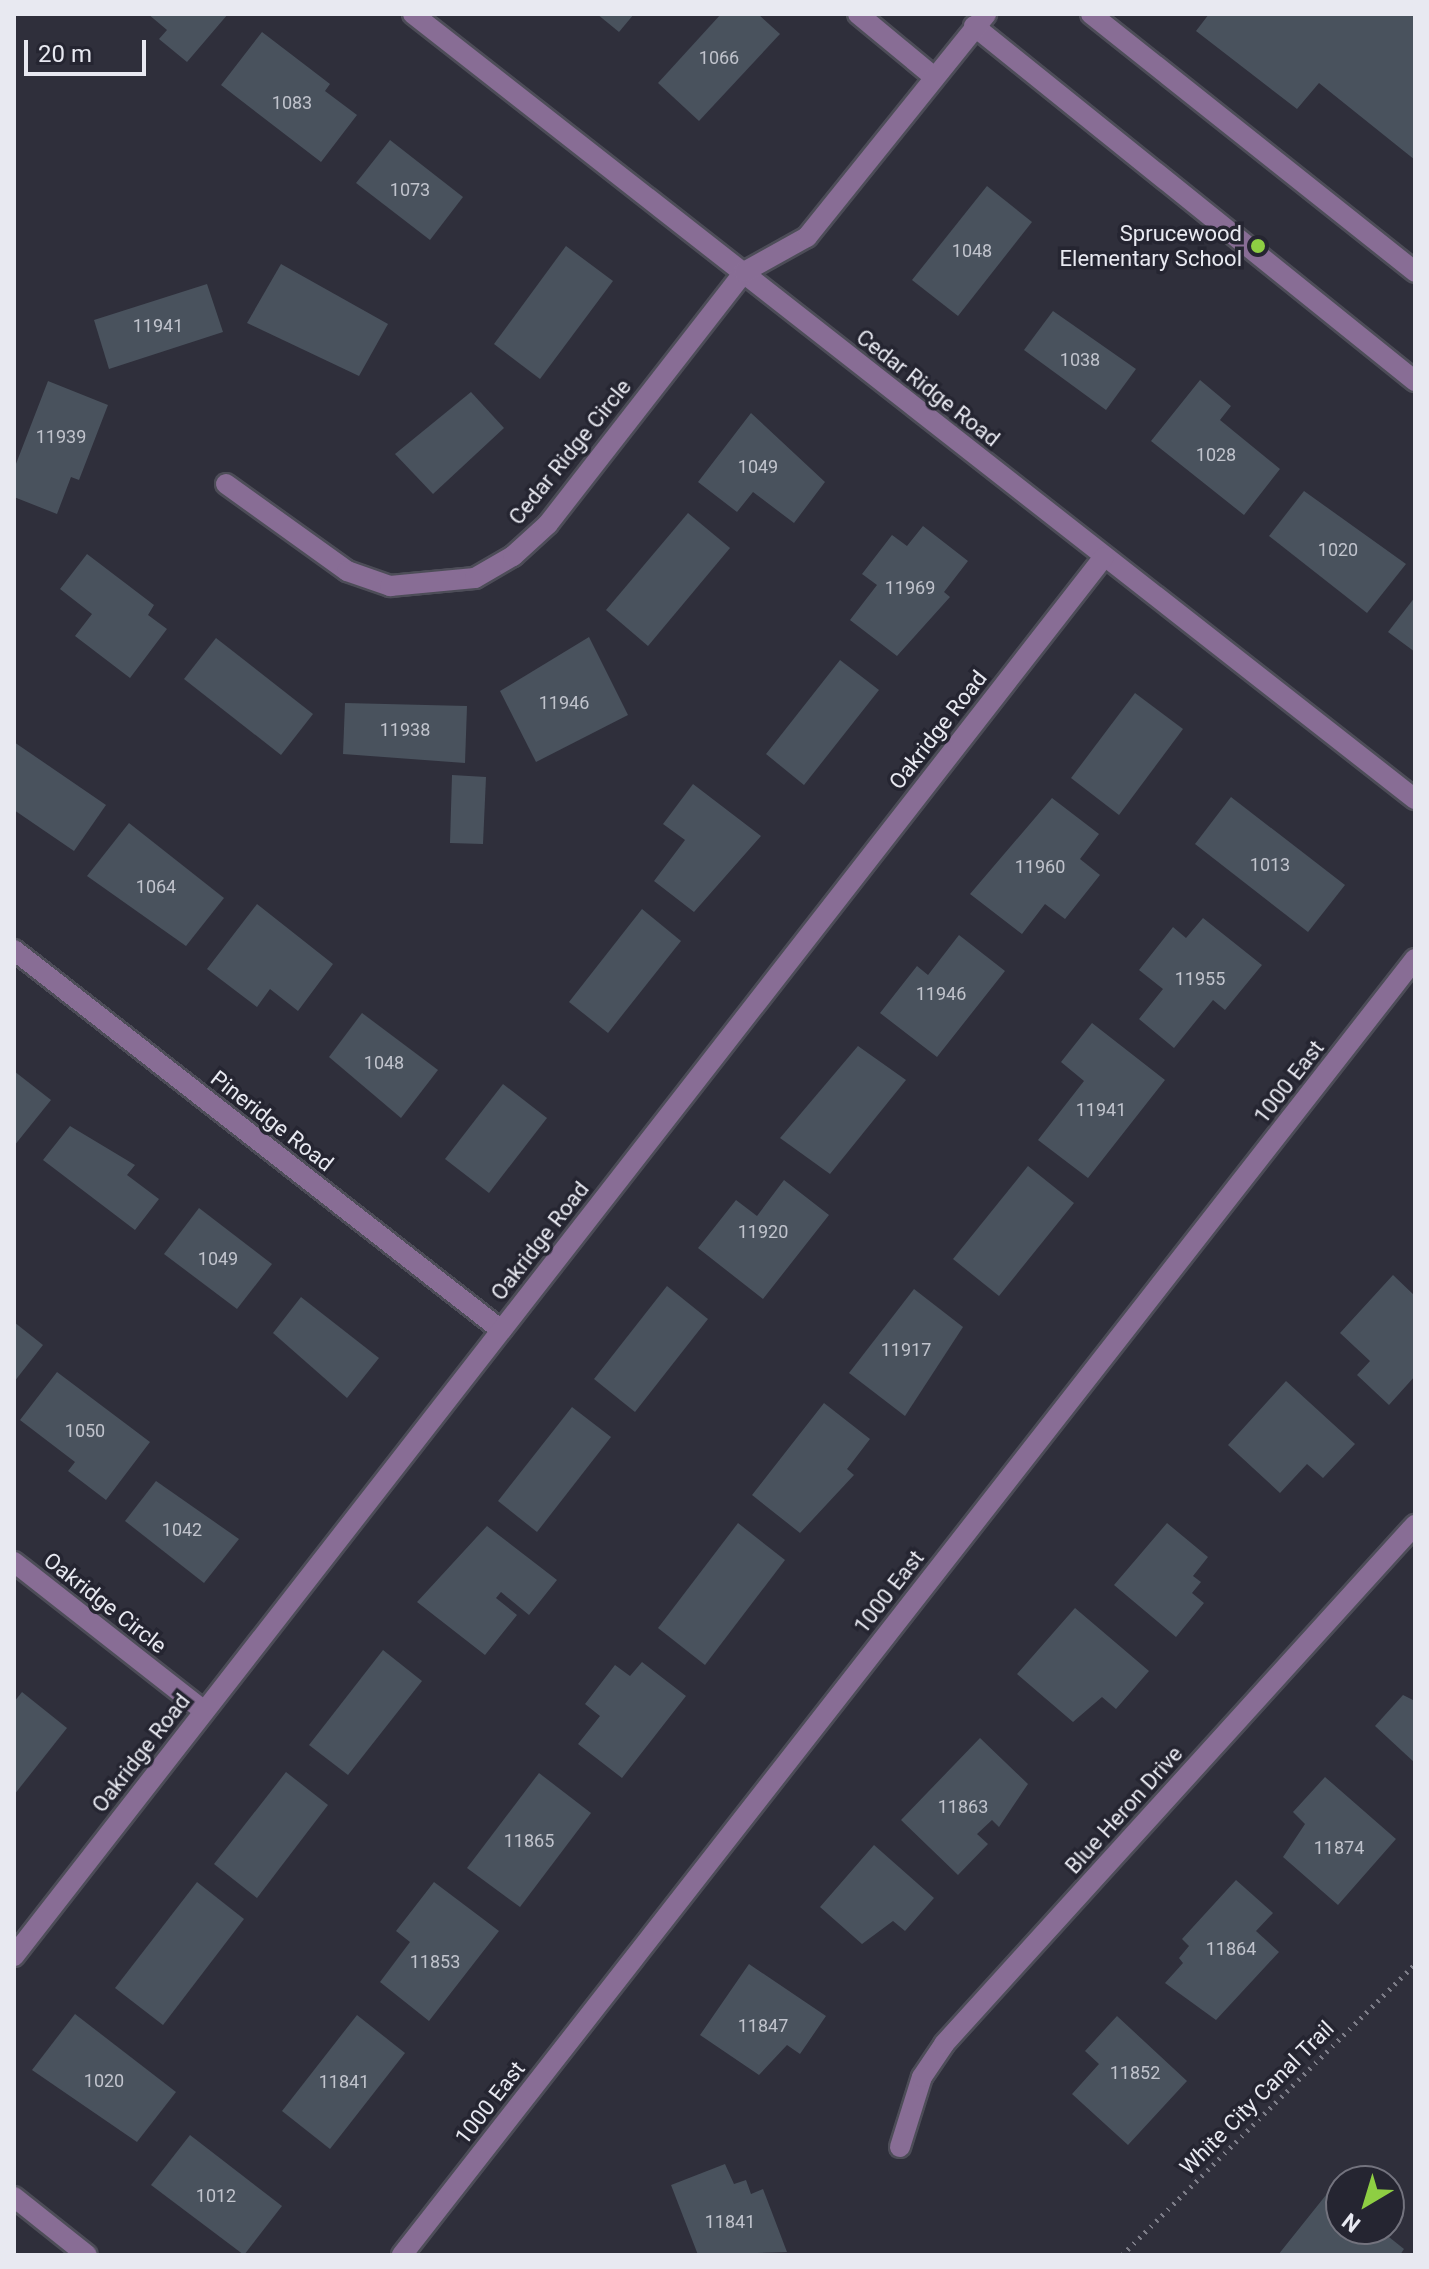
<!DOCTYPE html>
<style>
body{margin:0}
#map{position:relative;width:1429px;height:2269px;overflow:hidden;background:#2f2f3b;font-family:Roboto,sans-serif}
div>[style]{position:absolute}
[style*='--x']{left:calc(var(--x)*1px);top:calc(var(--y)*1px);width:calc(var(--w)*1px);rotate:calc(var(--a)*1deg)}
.building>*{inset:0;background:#49525d}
.path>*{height:5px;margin-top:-2.5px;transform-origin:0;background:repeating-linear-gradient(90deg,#7c7c87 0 2px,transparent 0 8px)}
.roads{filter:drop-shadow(2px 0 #4d4d58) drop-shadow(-2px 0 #4d4d58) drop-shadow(0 2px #4d4d58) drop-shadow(0 -2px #4d4d58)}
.minor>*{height:20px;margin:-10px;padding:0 10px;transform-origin:10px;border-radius:10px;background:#886d95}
.dots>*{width:22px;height:22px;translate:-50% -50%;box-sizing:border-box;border:4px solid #252531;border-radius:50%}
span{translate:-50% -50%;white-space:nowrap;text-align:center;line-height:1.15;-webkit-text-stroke:7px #252531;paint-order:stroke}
.number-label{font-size:18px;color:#c0c3cc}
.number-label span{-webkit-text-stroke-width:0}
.poi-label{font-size:22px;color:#e8e9f1}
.right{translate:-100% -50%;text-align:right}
.street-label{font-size:22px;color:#e8e9f1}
.frame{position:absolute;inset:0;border:16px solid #e8e9f1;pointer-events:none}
.north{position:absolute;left:1325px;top:2165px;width:80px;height:80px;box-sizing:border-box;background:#252531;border:2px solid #73737e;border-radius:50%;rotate:218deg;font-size:22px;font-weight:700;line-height:32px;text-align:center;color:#e8e9f1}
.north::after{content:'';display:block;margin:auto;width:28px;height:36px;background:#8ece43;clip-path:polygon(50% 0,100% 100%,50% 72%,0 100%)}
.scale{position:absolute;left:24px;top:40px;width:122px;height:36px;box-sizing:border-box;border:4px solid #e8e9f1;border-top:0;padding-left:10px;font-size:24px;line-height:28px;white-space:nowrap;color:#e8e9f1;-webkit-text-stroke:6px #252531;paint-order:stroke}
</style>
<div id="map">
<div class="building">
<i style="clip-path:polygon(148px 14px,228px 14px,187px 62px,159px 39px,167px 30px)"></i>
<i style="clip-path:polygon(597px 14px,634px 14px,619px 32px)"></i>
<i style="clip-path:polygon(721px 14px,758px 14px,780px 34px,699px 121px,658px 83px)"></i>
<i style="clip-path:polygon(1209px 14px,1415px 14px,1415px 160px,1319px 83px,1297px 109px,1196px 31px)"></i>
<i style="clip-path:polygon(262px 32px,330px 84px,325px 91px,357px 115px,321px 162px,221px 85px)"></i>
<i style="clip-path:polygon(390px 140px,463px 197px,430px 240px,356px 183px)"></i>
<i style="clip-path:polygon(987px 186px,1032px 222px,958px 316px,912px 280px)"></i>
<i style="clip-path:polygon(566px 246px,613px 281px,540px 379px,494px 344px)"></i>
<i style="clip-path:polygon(281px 264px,388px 324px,359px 376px,247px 323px)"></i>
<i style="clip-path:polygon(207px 284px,223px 332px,109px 369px,94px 320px)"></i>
<i style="clip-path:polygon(1053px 311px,1136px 369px,1106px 410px,1024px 350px)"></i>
<i style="clip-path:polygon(1200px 380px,1231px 406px,1220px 420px,1280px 469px,1244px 515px,1151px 441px)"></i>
<i style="clip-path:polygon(48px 381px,108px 405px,79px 480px,71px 477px,57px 514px,14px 497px,14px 469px)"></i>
<i style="clip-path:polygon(471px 392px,504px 428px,433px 494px,395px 454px)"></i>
<i style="clip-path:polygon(751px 413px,825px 482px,794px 523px,753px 492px,737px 512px,698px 482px)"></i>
<i style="clip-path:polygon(1304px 491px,1406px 564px,1367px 613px,1269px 536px)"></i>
<i style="clip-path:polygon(688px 513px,730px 548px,648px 646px,606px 610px)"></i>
<i style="clip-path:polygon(923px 526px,968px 561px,944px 592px,950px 597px,897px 656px,850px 620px,877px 585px,862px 574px,892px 535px,907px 546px)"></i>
<i style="clip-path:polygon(87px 554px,154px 605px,148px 615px,167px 629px,130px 678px,75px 636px,92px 614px,60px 589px)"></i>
<i style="clip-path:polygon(1415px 597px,1415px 652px,1388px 632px)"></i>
<i style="clip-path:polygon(589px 637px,628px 715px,536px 762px,500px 691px)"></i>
<i style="clip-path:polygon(216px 638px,313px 714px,281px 755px,184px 679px)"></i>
<i style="clip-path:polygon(840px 660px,879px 690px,804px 785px,766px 754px)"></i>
<i style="clip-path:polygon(1135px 693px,1183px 729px,1119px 815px,1071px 778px)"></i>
<i style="clip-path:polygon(345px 703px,467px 706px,465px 763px,343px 754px)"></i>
<i style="clip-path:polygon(14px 742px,106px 805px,74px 851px,14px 810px)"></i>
<i style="clip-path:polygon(452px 775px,486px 777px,483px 844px,450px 843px)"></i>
<i style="clip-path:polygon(693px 784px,761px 836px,694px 912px,654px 881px,685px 840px,663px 824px)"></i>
<i style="clip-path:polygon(1231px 797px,1345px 885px,1308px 932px,1195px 844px)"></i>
<i style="clip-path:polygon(1052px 798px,1099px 834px,1080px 859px,1100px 875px,1065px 919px,1045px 904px,1022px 934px,970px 894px)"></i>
<i style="clip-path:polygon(129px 823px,224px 898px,186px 946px,87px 876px)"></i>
<i style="clip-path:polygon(257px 904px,333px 964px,298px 1011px,270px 989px,257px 1007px,207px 969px)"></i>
<i style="clip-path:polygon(642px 909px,681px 941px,608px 1033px,569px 1002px)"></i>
<i style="clip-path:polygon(1203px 918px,1262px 965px,1225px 1010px,1213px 1000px,1174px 1048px,1139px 1019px,1163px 989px,1139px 970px,1173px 927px,1186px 938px)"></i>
<i style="clip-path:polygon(959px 935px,1005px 971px,937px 1057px,880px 1013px,917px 966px,928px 975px)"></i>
<i style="clip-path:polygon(362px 1013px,438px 1070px,401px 1118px,329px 1057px)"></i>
<i style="clip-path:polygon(1092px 1023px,1165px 1080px,1088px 1178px,1038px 1140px,1084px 1081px,1061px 1062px)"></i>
<i style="clip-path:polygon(858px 1046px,906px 1080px,830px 1174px,780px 1138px)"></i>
<i style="clip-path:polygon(14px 1071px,51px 1100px,14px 1146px)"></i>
<i style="clip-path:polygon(503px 1084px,547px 1118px,489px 1193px,445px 1159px)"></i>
<i style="clip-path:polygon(70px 1126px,135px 1165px,127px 1175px,159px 1199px,135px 1230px,43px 1160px)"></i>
<i style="clip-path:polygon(1028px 1166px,1074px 1203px,999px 1296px,953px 1259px)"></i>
<i style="clip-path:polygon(784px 1180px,829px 1215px,763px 1299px,698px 1248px,736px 1200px,757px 1216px)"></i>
<i style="clip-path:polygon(199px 1208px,272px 1264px,237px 1309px,164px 1254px)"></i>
<i style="clip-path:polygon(1393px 1275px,1415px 1296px,1415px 1376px,1389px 1405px,1357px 1375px,1370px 1361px,1340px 1333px)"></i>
<i style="clip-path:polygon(667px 1286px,708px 1319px,635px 1412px,594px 1379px)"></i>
<i style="clip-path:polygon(914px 1289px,963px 1327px,905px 1416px,849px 1373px)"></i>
<i style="clip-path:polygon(301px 1297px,379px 1358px,347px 1398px,273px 1333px)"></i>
<i style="clip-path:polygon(14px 1322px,43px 1345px,14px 1382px)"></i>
<i style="clip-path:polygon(57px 1372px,150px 1442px,106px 1500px,68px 1471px,75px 1462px,20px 1420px)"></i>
<i style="clip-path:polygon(1286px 1381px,1355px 1444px,1323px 1478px,1307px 1464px,1280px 1493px,1228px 1445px)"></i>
<i style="clip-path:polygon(824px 1403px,870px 1439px,847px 1469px,854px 1475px,800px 1533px,752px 1495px)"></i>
<i style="clip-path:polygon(572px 1407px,611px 1437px,537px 1532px,498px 1501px)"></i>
<i style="clip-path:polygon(156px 1481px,239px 1539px,204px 1583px,125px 1521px)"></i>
<i style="clip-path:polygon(738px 1523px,785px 1560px,705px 1665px,658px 1628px)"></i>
<i style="clip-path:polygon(1167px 1523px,1208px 1557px,1193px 1576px,1201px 1582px,1192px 1593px,1204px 1603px,1176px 1637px,1114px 1585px)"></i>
<i style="clip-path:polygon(487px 1526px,557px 1580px,529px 1615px,501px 1592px,496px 1598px,517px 1615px,485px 1655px,417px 1602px)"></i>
<i style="clip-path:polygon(1075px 1608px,1149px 1671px,1116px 1709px,1102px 1697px,1073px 1722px,1017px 1674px)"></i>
<i style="clip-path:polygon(383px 1650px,422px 1681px,348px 1775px,309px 1745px)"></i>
<i style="clip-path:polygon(642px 1662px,686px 1696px,622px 1778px,578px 1744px,600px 1716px,585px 1704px,615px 1665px,630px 1676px)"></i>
<i style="clip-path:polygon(22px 1692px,67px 1728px,14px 1795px,14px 1702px)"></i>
<i style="clip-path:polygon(1403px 1695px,1415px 1701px,1415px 1763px,1375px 1726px)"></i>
<i style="clip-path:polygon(980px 1738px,1028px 1784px,999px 1827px,992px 1820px,977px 1834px,988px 1844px,958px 1875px,901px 1820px)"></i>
<i style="clip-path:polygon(286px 1772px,328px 1805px,257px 1898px,214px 1864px)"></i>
<i style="clip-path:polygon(539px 1773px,591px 1813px,520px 1907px,467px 1868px)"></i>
<i style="clip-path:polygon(1325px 1777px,1396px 1839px,1338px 1905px,1283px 1857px,1305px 1824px,1293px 1812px)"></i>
<i style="clip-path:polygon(874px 1845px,934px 1898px,905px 1931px,893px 1921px,862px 1944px,820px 1907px)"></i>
<i style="clip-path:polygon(1236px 1880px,1273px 1913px,1256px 1931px,1279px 1952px,1216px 2020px,1165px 1983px,1183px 1963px,1179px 1958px,1189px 1946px,1182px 1939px)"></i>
<i style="clip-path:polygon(197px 1882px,244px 1919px,163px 2025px,115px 1988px)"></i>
<i style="clip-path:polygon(434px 1882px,499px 1931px,429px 2021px,380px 1982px,410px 1942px,396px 1931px)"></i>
<i style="clip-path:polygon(749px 1964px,826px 2016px,800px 2054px,787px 2045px,759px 2075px,700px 2035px)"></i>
<i style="clip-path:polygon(75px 2014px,176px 2092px,137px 2142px,32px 2070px)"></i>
<i style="clip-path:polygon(357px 2015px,405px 2053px,330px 2149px,282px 2111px)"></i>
<i style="clip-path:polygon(1117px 2016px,1187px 2081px,1128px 2145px,1072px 2094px,1099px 2064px,1085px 2051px)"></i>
<i style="clip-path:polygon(190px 2135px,282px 2206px,244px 2255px,151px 2185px)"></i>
<i style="clip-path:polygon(725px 2164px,734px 2184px,746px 2180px,751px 2194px,763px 2189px,787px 2252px,698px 2255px,671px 2185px)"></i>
<i style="clip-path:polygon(1330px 2190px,1341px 2198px,1341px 2229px,1379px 2229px,1404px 2249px,1400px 2255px,1278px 2255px)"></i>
</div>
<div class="path">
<i style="--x:1122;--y:2255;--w:413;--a:-44.8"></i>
</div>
<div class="roads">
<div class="minor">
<i style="--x:413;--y:14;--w:1273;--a:38.08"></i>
<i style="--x:858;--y:14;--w:97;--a:39.6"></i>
<i style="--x:1091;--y:14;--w:414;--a:38.5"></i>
<i style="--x:974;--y:26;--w:566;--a:38.83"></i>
<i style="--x:226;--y:484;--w:149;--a:35.7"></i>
<i style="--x:347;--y:571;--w:46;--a:19.2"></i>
<i style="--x:390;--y:586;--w:85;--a:-5.4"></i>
<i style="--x:475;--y:578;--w:44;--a:-30.1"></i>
<i style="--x:513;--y:556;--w:47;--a:-42.4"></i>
<i style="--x:548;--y:524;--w:319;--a:-52.1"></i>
<i style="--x:744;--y:272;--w:72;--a:-29.1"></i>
<i style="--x:807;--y:237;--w:286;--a:-51.2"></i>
<i style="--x:14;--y:950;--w:618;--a:37.96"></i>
<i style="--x:14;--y:1562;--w:241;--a:38.1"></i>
<i style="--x:14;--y:1956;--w:1773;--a:-52.08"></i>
<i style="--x:900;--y:2147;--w:73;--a:-72.6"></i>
<i style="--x:922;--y:2077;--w:40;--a:-56"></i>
<i style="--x:944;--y:2044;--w:701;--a:-47.78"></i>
<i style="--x:14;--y:2197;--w:93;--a:38.5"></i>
<i style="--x:402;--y:2255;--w:1645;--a:-51.99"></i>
</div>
</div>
<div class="dots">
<i style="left:1258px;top:246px;background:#8ece43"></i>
</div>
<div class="number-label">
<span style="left:719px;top:58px">1066</span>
<span style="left:292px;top:103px">1083</span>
<span style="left:410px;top:190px">1073</span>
<span style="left:972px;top:251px">1048</span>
<span style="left:158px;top:326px">11941</span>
<span style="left:1080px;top:360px">1038</span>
<span style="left:61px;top:437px">11939</span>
<span style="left:1216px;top:455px">1028</span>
<span style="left:758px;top:467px">1049</span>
<span style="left:1338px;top:550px">1020</span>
<span style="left:910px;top:588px">11969</span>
<span style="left:564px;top:703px">11946</span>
<span style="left:405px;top:730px">11938</span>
<span style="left:1270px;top:865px">1013</span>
<span style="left:1040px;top:867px">11960</span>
<span style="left:156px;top:887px">1064</span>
<span style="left:1200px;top:979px">11955</span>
<span style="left:941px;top:994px">11946</span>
<span style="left:384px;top:1063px">1048</span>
<span style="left:1101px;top:1110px">11941</span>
<span style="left:763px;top:1232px">11920</span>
<span style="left:218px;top:1259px">1049</span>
<span style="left:906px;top:1350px">11917</span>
<span style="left:85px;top:1431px">1050</span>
<span style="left:182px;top:1530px">1042</span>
<span style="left:963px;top:1807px">11863</span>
<span style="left:529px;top:1841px">11865</span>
<span style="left:1339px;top:1848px">11874</span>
<span style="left:1231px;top:1949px">11864</span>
<span style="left:435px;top:1962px">11853</span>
<span style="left:763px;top:2026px">11847</span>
<span style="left:1135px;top:2073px">11852</span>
<span style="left:104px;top:2081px">1020</span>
<span style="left:344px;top:2082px">11841</span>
<span style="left:216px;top:2196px">1012</span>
<span style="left:730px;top:2222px">11841</span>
</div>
<div class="poi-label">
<span class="right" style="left:1242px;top:246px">Sprucewood<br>Elementary School</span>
</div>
<div class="street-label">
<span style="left:928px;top:388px;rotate:38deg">Cedar Ridge Road</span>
<span style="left:570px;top:452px;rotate:-51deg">Cedar Ridge Circle</span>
<span style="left:938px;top:730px;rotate:-52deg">Oakridge Road</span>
<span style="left:1289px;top:1082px;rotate:-52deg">1000 East</span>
<span style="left:272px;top:1121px;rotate:38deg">Pineridge Road</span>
<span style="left:540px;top:1241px;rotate:-52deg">Oakridge Road</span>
<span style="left:889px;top:1592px;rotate:-52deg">1000 East</span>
<span style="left:105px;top:1603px;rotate:38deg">Oakridge Circle</span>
<span style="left:141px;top:1753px;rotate:-52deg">Oakridge Road</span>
<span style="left:1124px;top:1810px;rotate:-48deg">Blue Heron Drive</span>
<span style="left:1257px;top:2098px;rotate:-45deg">White City Canal Trail</span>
<span style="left:490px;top:2103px;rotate:-52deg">1000 East</span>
</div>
<div class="frame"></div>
<div class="north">N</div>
<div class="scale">20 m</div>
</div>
